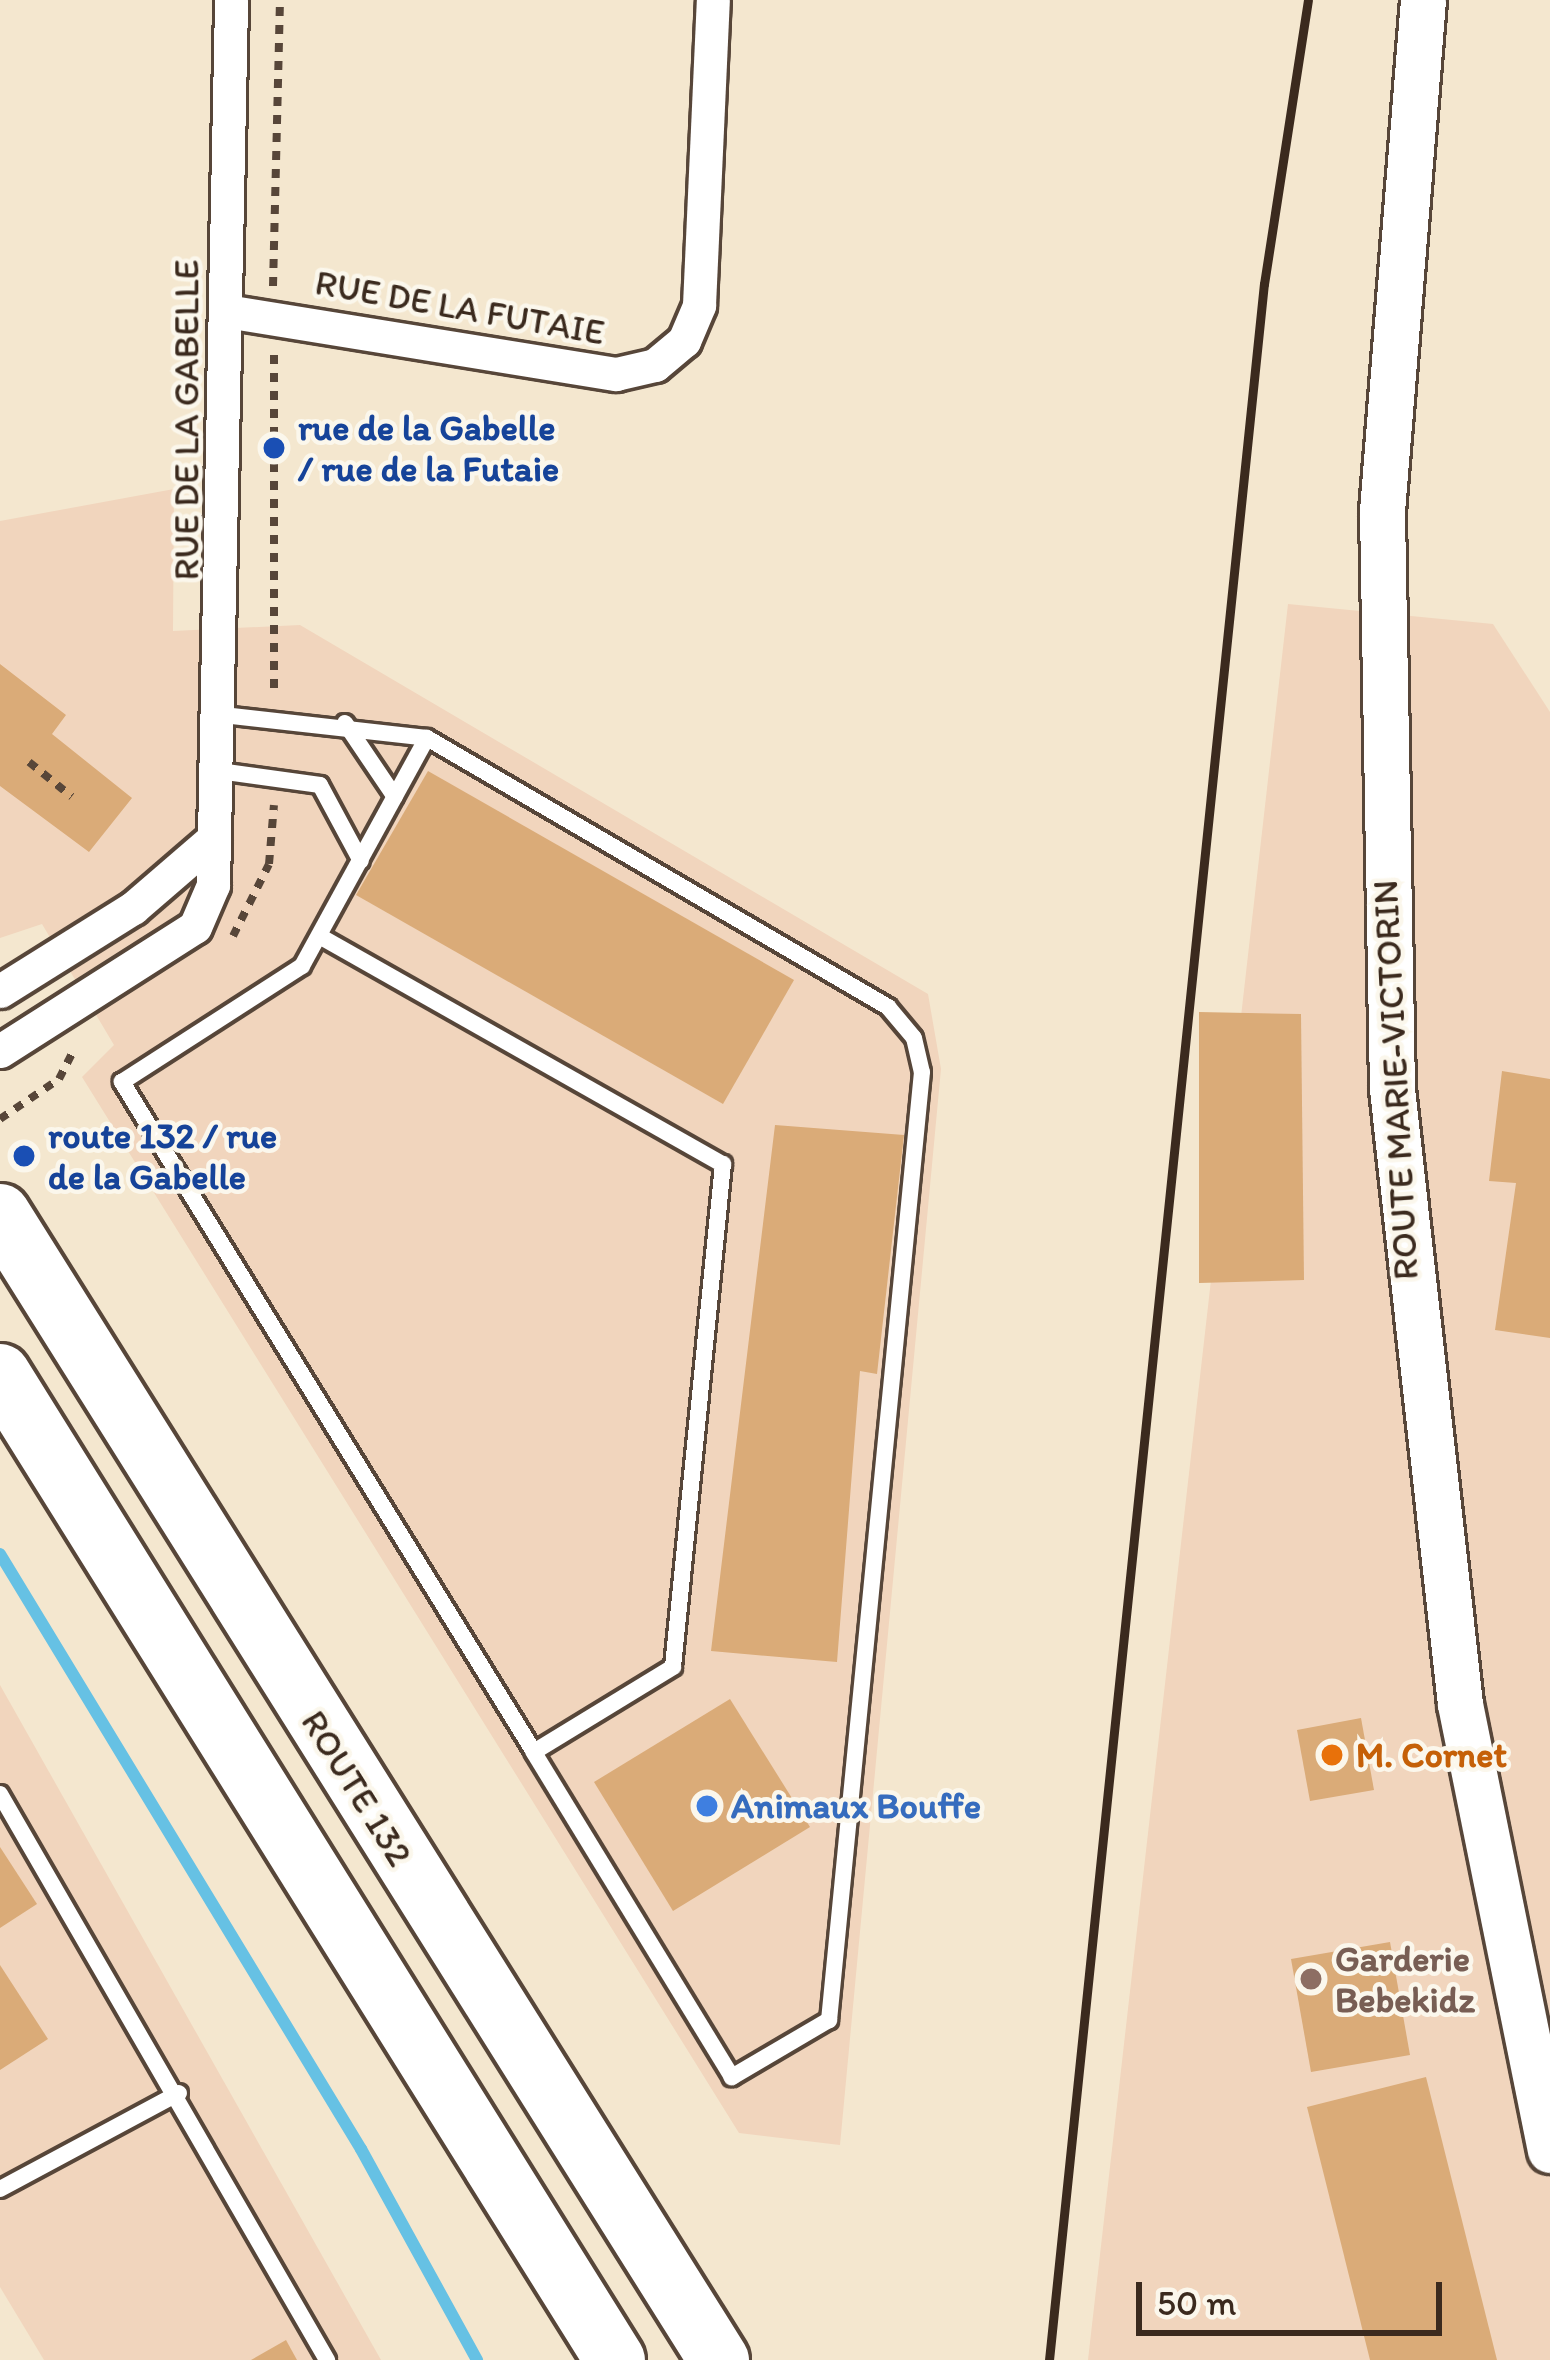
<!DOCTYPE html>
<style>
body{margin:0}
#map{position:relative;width:1550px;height:2360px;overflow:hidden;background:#f4e7cf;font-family:Itim,sans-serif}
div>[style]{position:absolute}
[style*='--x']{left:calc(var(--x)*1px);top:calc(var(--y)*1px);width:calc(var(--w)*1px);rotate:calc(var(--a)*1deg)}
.built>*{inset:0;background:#f1d5bd}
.stream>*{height:12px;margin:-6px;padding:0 6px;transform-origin:6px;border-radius:6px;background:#66c1e4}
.building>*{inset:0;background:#daab78}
.path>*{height:8px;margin-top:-4px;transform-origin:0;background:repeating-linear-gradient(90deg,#574639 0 9px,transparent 0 18px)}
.roads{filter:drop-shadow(3px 0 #574639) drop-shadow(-3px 0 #574639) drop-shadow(0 3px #574639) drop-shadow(0 -3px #574639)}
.lane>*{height:16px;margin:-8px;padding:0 8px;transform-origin:8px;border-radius:8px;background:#fff}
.street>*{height:33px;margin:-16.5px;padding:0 16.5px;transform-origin:16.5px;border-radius:16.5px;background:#fff}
.secondary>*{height:45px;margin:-22.5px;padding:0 22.5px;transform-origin:22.5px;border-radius:22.5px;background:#fff}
.highway>*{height:60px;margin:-30px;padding:0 30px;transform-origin:30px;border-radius:30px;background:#fff}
.rail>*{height:9px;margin:-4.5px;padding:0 4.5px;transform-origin:4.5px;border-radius:4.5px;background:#3b2a1e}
.dots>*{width:33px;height:33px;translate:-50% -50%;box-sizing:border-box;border:6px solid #fbf7ec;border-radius:50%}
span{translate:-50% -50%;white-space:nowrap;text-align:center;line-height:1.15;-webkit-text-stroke:9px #fbf7ec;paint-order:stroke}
.street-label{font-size:36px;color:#3b2a1e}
.transit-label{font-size:36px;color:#164399;font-weight:700}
.left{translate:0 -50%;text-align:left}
.food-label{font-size:36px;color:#c56008;font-weight:700}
.shop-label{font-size:36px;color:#366cbe;font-weight:700}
.education-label{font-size:36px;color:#785e54;font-weight:700}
.scale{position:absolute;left:1136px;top:2282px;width:306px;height:54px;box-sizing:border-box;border:6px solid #3b2a1e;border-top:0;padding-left:15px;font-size:36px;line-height:42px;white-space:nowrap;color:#3b2a1e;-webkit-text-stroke:9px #fbf7ec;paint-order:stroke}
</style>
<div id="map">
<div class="built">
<i style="clip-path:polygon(174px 489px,173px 631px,300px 625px,928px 994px,941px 1069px,840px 2145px,739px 2133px,82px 1077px,114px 1045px,42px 924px,0 938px,0 521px)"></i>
<i style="clip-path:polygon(1288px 604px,1493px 624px,1550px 712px,1550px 2360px,1088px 2360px)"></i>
<i style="clip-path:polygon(0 1685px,381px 2360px,44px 2360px,0 2287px)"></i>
</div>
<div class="stream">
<i style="--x:0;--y:1554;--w:696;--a:58.75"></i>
<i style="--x:361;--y:2149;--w:241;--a:61.2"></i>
</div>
<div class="building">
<i style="clip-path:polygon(0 664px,66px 715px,52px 734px,132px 798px,89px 852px,0 786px)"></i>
<i style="clip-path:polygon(428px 771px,794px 980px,723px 1104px,356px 895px)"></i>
<i style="clip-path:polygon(1199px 1012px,1301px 1014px,1304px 1280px,1199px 1283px)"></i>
<i style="clip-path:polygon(1502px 1071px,1550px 1079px,1550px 1338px,1495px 1330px,1516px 1183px,1489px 1181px)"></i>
<i style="clip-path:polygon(775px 1125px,904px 1135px,877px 1374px,860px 1371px,837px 1662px,711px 1651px)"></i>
<i style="clip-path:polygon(730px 1699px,810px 1827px,673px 1911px,594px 1782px)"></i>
<i style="clip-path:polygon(1361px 1718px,1374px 1790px,1310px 1801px,1297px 1730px)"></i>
<i style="clip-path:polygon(0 1847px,37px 1904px,0 1928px)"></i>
<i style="clip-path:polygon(1390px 1942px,1410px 2055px,1311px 2072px,1291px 1959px)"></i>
<i style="clip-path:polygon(0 1965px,48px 2039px,0 2070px)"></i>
<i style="clip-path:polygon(1426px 2077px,1497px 2360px,1370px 2360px,1307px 2107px)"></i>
<i style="clip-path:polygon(286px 2340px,297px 2360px,251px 2360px)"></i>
</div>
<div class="path">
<i style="--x:273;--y:286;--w:286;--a:-88.6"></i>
<i style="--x:274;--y:355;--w:339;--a:90"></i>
<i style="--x:29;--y:762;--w:55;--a:39.1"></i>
<i style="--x:233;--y:936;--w:80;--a:-63.4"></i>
<i style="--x:269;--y:864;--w:59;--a:-85.2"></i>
<i style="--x:0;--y:1119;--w:71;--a:-34.1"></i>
<i style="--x:59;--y:1079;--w:35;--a:-63"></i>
</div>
<div class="roads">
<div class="lane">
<i style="--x:223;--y:715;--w:205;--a:6.4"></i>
<i style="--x:427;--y:738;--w:534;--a:30.26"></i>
<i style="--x:888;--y:1007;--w:40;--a:50"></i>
<i style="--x:914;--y:1038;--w:35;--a:77"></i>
<i style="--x:922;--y:1072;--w:953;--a:95.6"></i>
<i style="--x:829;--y:2020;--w:113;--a:149.6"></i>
<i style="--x:732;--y:2077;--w:381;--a:-121.4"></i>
<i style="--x:345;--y:723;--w:89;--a:56"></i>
<i style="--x:219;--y:771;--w:102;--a:7.9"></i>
<i style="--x:320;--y:785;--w:86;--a:61.7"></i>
<i style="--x:321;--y:937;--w:462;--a:29.5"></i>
<i style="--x:723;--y:1164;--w:505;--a:95.68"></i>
<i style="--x:673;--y:1667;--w:163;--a:148.6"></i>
<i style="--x:534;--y:1752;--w:787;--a:-121.59"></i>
<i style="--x:122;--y:1082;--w:214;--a:-32.8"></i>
<i style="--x:302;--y:966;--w:260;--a:-61.3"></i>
<i style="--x:0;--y:1794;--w:654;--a:59.98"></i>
<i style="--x:0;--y:2189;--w:203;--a:-28.2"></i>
</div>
<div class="street">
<i style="--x:226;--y:311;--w:395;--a:9.2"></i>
<i style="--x:616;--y:374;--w:40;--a:-13"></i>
<i style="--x:655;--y:365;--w:38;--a:-40"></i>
<i style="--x:684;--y:341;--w:39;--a:-67"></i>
<i style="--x:699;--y:305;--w:305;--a:-87.4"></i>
<i style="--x:0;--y:991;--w:157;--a:-32"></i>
<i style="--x:133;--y:908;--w:106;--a:-40.8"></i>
<i style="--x:0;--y:1051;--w:231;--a:-32.5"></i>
<i style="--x:195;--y:927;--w:46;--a:-66.8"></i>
<i style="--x:213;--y:885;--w:885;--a:-88.83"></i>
</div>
<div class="secondary">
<i style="--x:1423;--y:0;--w:513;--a:94.59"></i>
<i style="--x:1382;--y:511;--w:578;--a:89.01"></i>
<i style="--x:1392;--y:1089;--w:619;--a:83.69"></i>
<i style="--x:1460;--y:1704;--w:455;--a:78.6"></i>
</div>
<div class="highway">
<i style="--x:0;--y:1214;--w:1353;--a:57.9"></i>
<i style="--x:0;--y:1374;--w:1162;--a:58.05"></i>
</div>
</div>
<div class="rail">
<i style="--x:1049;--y:2360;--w:2087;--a:-84.09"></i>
<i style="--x:1264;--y:284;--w:287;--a:-81.2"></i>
</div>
<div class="dots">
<i style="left:274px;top:448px;background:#1a4fb4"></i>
<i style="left:24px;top:1156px;background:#1a4fb4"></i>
<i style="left:1332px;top:1755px;background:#e8710a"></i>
<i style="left:707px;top:1806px;background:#3f7fe0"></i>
<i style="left:1311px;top:1979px;background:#8d6e63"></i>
</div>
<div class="street-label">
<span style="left:460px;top:307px;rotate:10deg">RUE DE LA FUTAIE</span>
<span style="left:186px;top:420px;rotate:-90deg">RUE DE LA GABELLE</span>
<span style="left:1395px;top:1080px;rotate:-93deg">ROUTE MARIE-VICTORIN</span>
<span style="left:357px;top:1788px;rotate:58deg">ROUTE 132</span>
</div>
<div class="transit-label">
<span class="left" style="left:298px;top:448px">rue de la Gabelle<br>/ rue de la Futaie</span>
<span class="left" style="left:48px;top:1156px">route 132 / rue<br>de la Gabelle</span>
</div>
<div class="food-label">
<span class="left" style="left:1356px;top:1755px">M. Cornet</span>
</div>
<div class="shop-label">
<span class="left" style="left:731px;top:1806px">Animaux Bouffe</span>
</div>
<div class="education-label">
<span class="left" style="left:1335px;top:1979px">Garderie<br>Bebekidz</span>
</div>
<div class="scale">50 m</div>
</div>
